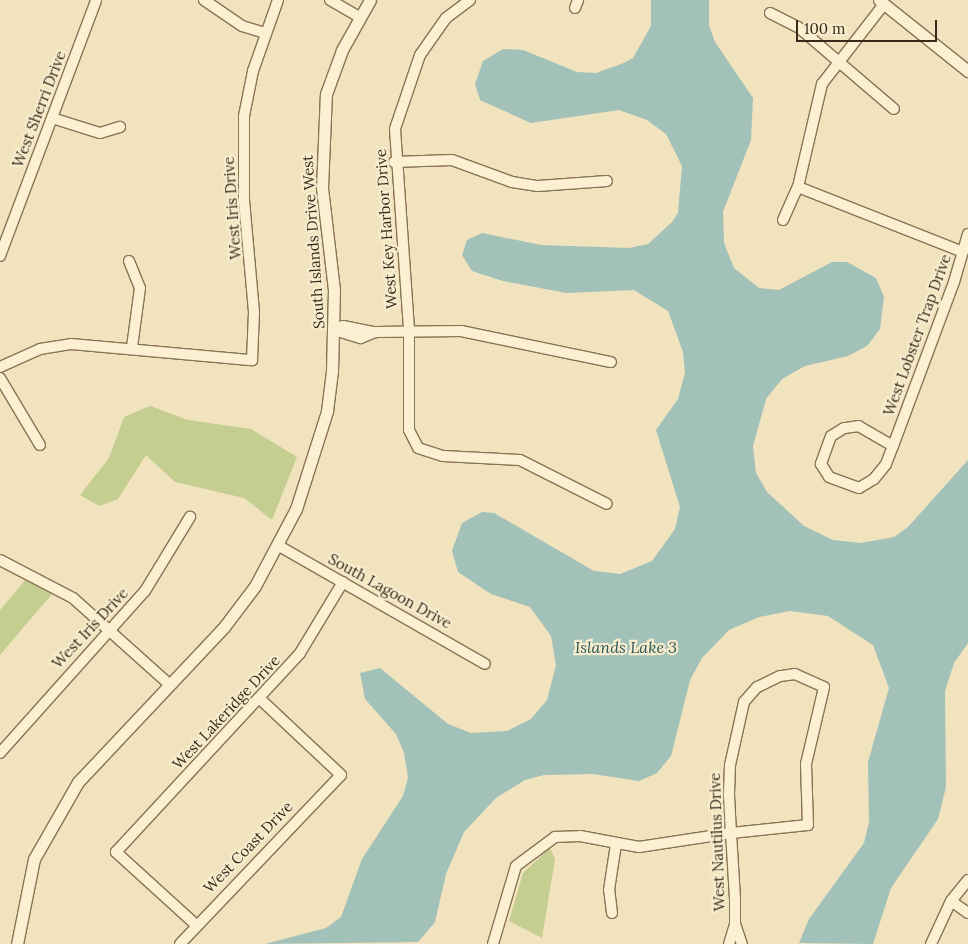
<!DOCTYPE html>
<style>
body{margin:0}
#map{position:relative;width:968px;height:944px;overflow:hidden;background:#f0e3bd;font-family:Lora,serif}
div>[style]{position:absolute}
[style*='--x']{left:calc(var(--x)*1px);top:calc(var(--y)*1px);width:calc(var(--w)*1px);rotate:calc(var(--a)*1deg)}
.green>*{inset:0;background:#c5ce91}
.water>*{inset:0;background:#a1c1b9}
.roads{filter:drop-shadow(1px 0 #897355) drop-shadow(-1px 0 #897355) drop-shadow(0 1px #897355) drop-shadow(0 -1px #897355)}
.minor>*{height:10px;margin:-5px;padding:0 5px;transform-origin:5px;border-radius:5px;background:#fbf0d1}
.tertiary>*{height:11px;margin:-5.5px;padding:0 5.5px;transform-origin:5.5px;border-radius:5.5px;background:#fbf0d1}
span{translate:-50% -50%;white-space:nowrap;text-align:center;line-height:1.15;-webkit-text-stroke:4.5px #f7eccd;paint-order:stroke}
.street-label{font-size:15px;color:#372a1b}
.water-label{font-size:16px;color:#295857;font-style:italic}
.scale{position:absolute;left:796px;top:20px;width:141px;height:22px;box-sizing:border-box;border:2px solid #372a1b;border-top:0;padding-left:6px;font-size:15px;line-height:18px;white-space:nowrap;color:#372a1b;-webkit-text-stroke:4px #f7eccd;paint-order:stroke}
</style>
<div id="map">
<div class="green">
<i style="clip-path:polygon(150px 406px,188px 420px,251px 429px,297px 457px,272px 520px,244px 498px,175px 482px,146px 455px,118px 499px,99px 506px,80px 495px,109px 458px,124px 417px)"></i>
<i style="clip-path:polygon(26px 579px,52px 594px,0 655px,0 610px)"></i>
<i style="clip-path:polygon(550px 848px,555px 859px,542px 938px,509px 921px,523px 873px)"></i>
</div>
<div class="water">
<i style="clip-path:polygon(651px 0,709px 0,709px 25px,715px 42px,753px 98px,751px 140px,723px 212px,724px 243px,734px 268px,759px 288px,779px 290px,832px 262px,847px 262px,876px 278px,884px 297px,880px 329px,867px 346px,848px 356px,805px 366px,782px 379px,766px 399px,753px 446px,756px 473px,767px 492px,804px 526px,833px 540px,861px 543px,894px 537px,908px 527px,968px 460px,968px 643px,954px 663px,945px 691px,946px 787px,938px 819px,891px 888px,873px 944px,799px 943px,809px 919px,864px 843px,869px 822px,868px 762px,889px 688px,873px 645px,828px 616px,790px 611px,759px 617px,729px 630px,702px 658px,690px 680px,671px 756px,657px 773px,639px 781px,593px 774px,544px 775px,525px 780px,496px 798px,464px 832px,446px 874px,435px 922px,418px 942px,265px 944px,326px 928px,341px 917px,362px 859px,403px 796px,408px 778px,404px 753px,396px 734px,365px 699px,360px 673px,380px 668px,448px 724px,471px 733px,507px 731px,531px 719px,547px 700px,556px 665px,551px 636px,530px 607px,491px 594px,458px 572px,452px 551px,462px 523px,482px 512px,494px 513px,594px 571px,620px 574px,652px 561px,675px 529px,680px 507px,656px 430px,678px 399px,685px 373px,683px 352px,668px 311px,634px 290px,567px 293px,503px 281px,472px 271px,462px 255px,467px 240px,482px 233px,541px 245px,629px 248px,648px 244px,672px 222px,678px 213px,682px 166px,666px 134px,647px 120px,619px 110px,531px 123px,480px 100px,475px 84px,483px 61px,503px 49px,523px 50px,577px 72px,596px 73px,624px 63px,633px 58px,651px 26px)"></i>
</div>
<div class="roads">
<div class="minor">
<i style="--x:204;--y:0;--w:46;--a:34.4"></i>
<i style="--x:242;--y:26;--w:24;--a:17"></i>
<i style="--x:330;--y:0;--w:32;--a:30"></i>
<i style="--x:470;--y:0;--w:30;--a:143"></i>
<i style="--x:446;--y:18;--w:45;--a:125.1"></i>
<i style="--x:420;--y:55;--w:78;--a:108.7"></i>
<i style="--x:395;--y:129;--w:202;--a:86"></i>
<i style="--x:409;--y:331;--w:99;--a:90"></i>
<i style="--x:409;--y:430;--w:20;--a:63"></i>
<i style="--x:418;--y:448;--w:26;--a:18"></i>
<i style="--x:443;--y:456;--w:77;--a:3"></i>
<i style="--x:520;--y:460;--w:97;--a:26.8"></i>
<i style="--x:575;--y:8;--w:9;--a:-69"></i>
<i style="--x:770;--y:13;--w:31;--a:27"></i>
<i style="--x:798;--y:27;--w:126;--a:40.5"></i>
<i style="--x:52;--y:118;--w:50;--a:17.4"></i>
<i style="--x:100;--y:133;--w:21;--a:-17"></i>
<i style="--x:394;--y:162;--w:58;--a:-2"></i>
<i style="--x:452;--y:160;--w:64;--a:20.1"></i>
<i style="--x:512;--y:182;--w:26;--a:9"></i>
<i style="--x:538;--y:186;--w:69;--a:-4.1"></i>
<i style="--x:798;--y:187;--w:177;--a:21.5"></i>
<i style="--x:783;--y:220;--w:36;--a:-66"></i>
<i style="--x:798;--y:187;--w:106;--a:-76.9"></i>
<i style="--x:822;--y:84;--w:101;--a:-52.2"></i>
<i style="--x:0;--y:256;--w:273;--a:-69.4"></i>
<i style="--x:129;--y:261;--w:29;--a:68"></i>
<i style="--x:140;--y:288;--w:60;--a:97.7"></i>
<i style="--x:334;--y:330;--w:10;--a:-24"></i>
<i style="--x:343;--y:326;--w:33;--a:11"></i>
<i style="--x:375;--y:332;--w:86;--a:-0.7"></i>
<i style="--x:461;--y:331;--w:153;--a:11.7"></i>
<i style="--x:334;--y:330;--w:28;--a:17"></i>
<i style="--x:361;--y:338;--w:15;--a:-23"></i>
<i style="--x:0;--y:367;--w:44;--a:-24.2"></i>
<i style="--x:40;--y:349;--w:31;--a:-9"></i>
<i style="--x:71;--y:344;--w:182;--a:5.1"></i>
<i style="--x:252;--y:360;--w:48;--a:-87.6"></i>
<i style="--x:254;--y:312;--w:112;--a:-95.1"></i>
<i style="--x:244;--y:200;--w:84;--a:-90"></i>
<i style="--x:244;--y:116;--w:46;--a:-78.7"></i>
<i style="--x:253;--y:71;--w:75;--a:-70.6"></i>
<i style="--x:0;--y:378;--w:78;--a:59.2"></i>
<i style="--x:893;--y:446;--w:39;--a:-150"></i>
<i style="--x:859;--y:426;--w:15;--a:172"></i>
<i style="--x:844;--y:428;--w:15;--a:148"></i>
<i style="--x:831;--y:436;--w:30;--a:110"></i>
<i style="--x:821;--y:464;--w:15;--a:58"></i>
<i style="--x:829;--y:477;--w:32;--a:20"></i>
<i style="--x:859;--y:488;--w:17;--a:-31"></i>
<i style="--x:874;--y:479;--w:19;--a:-51"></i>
<i style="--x:886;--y:464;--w:19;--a:-69"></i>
<i style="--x:893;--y:446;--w:175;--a:-69.6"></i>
<i style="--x:954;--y:282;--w:50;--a:-73.7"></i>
<i style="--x:279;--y:546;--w:237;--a:29.8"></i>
<i style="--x:0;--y:560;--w:82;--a:27.5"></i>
<i style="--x:73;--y:598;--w:130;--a:41.9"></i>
<i style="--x:0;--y:753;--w:217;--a:-48.2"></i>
<i style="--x:145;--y:591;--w:87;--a:-58.7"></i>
<i style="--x:951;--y:901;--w:21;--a:35"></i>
<i style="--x:612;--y:913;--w:23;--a:-97"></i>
<i style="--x:609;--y:890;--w:47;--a:-81.3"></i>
<i style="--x:195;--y:924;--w:107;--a:-137.7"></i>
<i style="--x:116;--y:852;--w:271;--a:-47.2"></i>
<i style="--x:300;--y:653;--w:83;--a:-58.8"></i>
<i style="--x:180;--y:944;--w:233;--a:-46.4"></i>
<i style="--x:341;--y:775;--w:111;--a:-136.8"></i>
<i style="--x:493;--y:944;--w:81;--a:-73.6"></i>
<i style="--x:516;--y:866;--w:49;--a:-36.6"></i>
<i style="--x:555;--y:837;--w:25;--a:-2"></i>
<i style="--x:580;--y:836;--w:60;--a:10.6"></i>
<i style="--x:639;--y:847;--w:93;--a:-8.7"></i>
<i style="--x:731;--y:833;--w:77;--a:-5.9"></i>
<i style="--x:808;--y:825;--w:61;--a:-91.9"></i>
<i style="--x:806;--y:764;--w:79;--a:-76.8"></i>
<i style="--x:824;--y:687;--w:32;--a:-156"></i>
<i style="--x:795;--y:674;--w:15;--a:172"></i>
<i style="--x:780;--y:676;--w:25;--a:154"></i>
<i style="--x:757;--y:687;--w:20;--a:131"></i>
<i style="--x:744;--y:702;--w:65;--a:102.5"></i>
<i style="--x:730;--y:765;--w:30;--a:92"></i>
<i style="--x:729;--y:795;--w:38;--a:87"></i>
<i style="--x:731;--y:833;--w:66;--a:86.5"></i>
<i style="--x:735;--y:899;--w:25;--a:90"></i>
<i style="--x:735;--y:924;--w:21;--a:71"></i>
<i style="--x:729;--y:944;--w:21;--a:-73"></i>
<i style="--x:931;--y:944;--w:47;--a:-65.1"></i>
<i style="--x:951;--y:901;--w:27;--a:-51"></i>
</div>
<div class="tertiary">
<i style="--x:879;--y:0;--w:114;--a:38.6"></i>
<i style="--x:17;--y:944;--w:87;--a:-78.7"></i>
<i style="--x:34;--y:859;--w:89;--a:-60.3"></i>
<i style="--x:78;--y:782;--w:213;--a:-46.7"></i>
<i style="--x:224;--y:627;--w:51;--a:-52.9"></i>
<i style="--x:255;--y:586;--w:87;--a:-62"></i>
<i style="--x:296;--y:509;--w:103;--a:-72.4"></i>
<i style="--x:327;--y:411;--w:40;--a:-82.9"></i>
<i style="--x:332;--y:371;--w:81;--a:-88.6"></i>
<i style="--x:334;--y:290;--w:103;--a:-96.7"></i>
<i style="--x:322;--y:188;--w:94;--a:-87.6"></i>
<i style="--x:326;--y:94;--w:47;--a:-70"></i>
<i style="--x:342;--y:50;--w:57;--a:-60.8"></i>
</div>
</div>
<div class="street-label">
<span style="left:39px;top:109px;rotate:-69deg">West Sherri Drive</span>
<span style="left:232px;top:208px;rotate:-94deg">West Iris Drive</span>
<span style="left:386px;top:229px;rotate:-94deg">West Key Harbor Drive</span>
<span style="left:313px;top:242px;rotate:-94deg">South Islands Drive West</span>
<span style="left:917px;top:335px;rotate:-70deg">West Lobster Trap Drive</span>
<span style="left:390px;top:591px;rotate:29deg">South Lagoon Drive</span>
<span style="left:90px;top:628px;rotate:-47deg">West Iris Drive</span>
<span style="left:226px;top:712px;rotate:-47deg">West Lakeridge Drive</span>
<span style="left:717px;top:842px;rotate:-92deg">West Nautilus Drive</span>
<span style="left:248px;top:847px;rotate:-46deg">West Coast Drive</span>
</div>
<div class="water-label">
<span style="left:626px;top:647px">Islands Lake 3</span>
</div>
<div class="scale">100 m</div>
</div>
